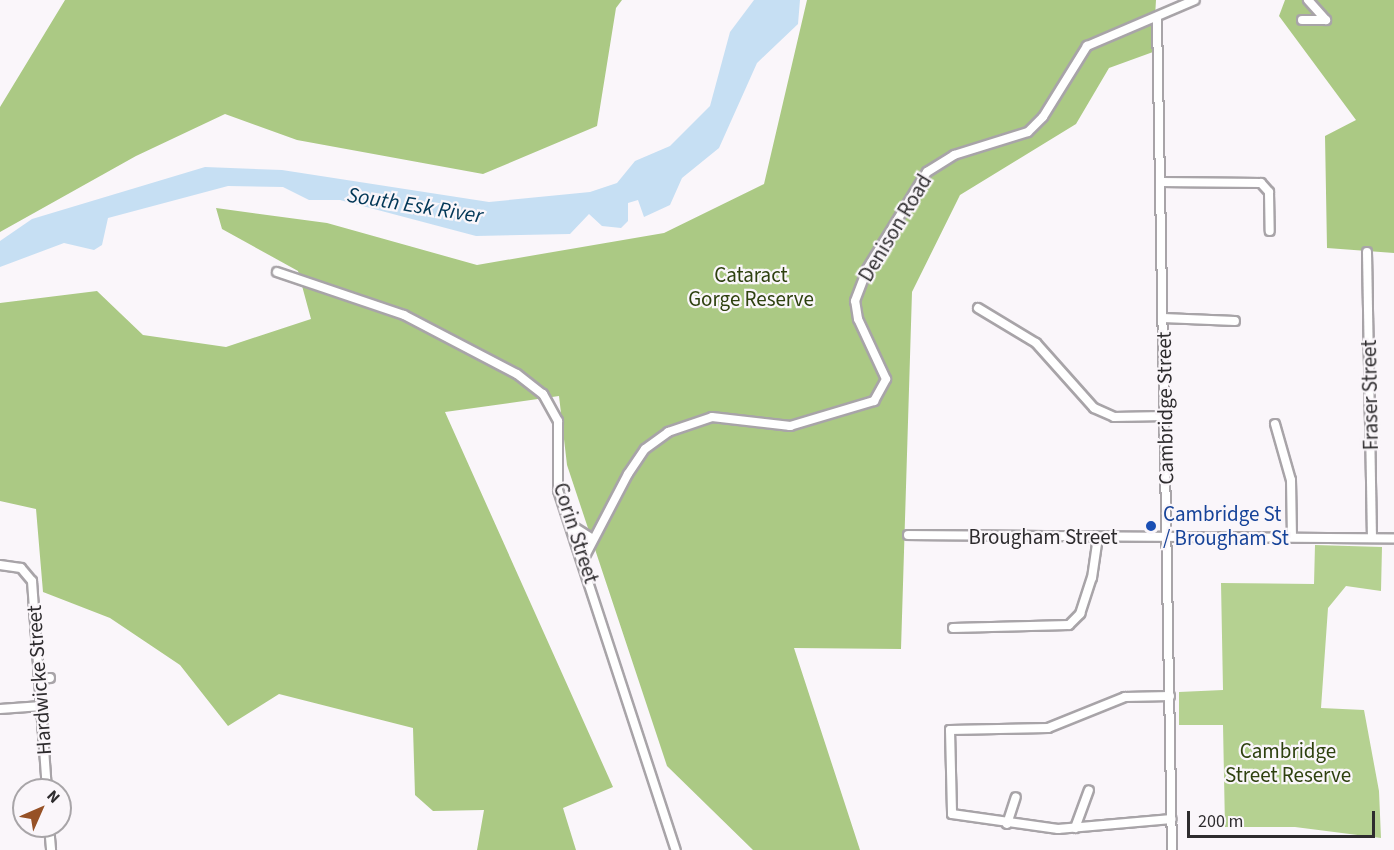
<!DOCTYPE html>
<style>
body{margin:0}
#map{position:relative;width:1394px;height:850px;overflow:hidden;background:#faf6fa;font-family:"Source Sans 3",sans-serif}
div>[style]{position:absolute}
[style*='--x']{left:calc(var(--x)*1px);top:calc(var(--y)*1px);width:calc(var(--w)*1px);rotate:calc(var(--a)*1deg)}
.green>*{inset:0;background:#b5d191}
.forest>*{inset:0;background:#abc984}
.water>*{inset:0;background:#c6dff3}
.roads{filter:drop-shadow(2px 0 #a8a4a8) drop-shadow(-2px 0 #a8a4a8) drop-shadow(0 2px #a8a4a8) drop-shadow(0 -2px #a8a4a8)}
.minor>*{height:8px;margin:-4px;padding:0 4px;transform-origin:4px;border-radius:4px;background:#fff}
.dots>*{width:16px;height:16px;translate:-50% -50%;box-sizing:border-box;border:3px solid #faf6fa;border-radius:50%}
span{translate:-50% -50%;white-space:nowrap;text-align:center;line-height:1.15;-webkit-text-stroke:4.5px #faf6fa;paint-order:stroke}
.street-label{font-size:21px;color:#2e2c2e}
.park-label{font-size:21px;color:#2e410f}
.transit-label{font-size:21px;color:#164399}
.left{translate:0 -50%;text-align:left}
.water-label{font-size:22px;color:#023757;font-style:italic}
.north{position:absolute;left:12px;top:778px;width:60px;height:60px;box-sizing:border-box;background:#faf6fa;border:2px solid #a8a5a8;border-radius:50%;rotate:45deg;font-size:16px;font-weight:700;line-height:24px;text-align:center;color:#2e2c2e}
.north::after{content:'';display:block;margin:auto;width:21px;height:27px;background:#965126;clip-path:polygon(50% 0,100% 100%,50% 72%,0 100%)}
.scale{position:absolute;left:1187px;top:811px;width:188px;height:27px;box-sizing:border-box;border:3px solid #2e2c2e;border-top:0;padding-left:8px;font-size:18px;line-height:21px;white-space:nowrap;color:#2e2c2e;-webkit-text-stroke:4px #faf6fa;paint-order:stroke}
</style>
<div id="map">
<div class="green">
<i style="clip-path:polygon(1315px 545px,1382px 547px,1381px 591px,1346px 586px,1328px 608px,1321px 708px,1364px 710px,1379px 791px,1381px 838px,1295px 827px,1225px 827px,1223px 725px,1179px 725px,1179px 692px,1223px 690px,1221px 583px,1314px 584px)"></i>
</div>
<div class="forest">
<i style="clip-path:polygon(65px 0,622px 0,616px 8px,597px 126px,483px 174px,297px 140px,225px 114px,136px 156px,0 232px,0 107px)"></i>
<i style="clip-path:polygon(807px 0,1156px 0,1153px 52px,1109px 68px,1076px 124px,960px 195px,912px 292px,901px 649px,794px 648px,860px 850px,753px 850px,667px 766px,567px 465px,559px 396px,445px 412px,613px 787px,563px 808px,576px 850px,477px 850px,484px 810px,433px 811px,415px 795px,413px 728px,279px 694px,228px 726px,180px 665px,110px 618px,43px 592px,36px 509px,0 501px,0 303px,97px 291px,143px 335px,226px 347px,311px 319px,298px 271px,222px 229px,216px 208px,327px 223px,477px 265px,664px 233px,764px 184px)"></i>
<i style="clip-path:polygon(1285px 0,1394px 0,1394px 253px,1327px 248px,1325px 136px,1356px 120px,1279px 16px)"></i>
</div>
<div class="water">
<i style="clip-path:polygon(754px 0,800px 0,798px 24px,757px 63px,719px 148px,682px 178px,670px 205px,644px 217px,638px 200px,628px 203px,628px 221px,621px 228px,602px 226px,589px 214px,570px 234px,476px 236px,340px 200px,309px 200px,283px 187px,228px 186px,108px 218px,102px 245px,94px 250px,64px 243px,0 267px,0 241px,32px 219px,205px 167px,282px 170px,489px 202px,590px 192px,617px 183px,635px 161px,670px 146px,710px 106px,730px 32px)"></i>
</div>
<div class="roads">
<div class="minor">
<i style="--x:1308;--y:0;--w:27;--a:48"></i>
<i style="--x:1157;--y:18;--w:832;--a:88.97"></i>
<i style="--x:1302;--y:20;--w:24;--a:0"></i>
<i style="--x:1161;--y:182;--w:100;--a:0.6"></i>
<i style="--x:1261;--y:183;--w:12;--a:48"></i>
<i style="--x:1269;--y:192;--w:39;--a:89"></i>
<i style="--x:1367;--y:252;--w:285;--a:89"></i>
<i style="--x:277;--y:272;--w:134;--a:18.7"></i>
<i style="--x:404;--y:315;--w:127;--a:27.6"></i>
<i style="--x:517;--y:374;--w:33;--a:38"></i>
<i style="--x:543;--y:394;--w:31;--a:61"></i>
<i style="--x:558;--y:421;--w:69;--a:90"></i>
<i style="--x:558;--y:490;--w:379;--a:71.9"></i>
<i style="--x:978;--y:308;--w:68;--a:31.1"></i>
<i style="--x:1036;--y:343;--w:87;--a:48.3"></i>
<i style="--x:1094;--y:408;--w:22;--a:24"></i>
<i style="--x:1114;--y:417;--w:51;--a:-1.1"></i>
<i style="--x:1163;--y:318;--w:72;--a:2.4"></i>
<i style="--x:1275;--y:424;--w:58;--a:74.1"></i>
<i style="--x:1291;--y:480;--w:56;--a:89"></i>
<i style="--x:572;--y:526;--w:22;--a:32"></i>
<i style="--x:908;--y:535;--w:486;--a:0.4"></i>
<i style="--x:584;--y:558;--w:95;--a:-62.4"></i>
<i style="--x:628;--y:474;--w:30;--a:-56"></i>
<i style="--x:645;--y:449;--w:29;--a:-36"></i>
<i style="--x:668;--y:432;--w:46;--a:-18.8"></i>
<i style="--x:712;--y:417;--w:79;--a:6.6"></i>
<i style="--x:790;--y:426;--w:88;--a:-16.6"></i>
<i style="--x:874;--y:401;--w:25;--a:-61"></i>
<i style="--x:886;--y:379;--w:66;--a:-115"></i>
<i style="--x:858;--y:319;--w:18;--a:-99"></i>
<i style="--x:855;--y:301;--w:34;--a:-69"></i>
<i style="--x:867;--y:269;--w:114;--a:-58.3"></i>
<i style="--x:927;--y:172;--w:32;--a:-32"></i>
<i style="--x:954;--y:155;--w:77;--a:-17.3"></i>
<i style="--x:1028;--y:132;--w:21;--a:-45"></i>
<i style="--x:1043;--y:117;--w:84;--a:-58.2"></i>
<i style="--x:1087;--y:46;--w:117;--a:-23.1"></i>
<i style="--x:0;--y:565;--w:21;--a:8"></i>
<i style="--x:21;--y:568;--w:17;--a:50"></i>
<i style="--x:32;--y:581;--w:210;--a:85.9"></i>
<i style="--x:953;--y:628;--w:116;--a:-1.5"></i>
<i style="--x:1069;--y:625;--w:16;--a:-45"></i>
<i style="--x:1080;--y:614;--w:38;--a:-72"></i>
<i style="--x:1092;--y:578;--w:41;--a:-81.7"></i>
<i style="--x:40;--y:679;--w:10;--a:-6"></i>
<i style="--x:1170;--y:696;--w:45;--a:178.7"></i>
<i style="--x:1125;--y:697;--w:83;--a:158.1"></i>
<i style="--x:1048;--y:728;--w:98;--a:178.8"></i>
<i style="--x:950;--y:730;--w:84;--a:88.6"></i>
<i style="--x:952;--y:814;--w:107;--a:8.1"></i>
<i style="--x:1058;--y:829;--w:114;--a:-5"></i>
<i style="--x:0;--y:709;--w:42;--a:-4.1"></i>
<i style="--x:1007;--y:824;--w:28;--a:-72"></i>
<i style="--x:49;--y:826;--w:24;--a:85"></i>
<i style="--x:1075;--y:828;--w:40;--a:-69.8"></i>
</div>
</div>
<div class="dots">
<i style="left:1151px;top:526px;background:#1a4fb4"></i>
</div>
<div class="street-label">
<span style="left:895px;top:228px;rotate:-59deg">Denison Road</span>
<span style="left:1370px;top:395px;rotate:-91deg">Fraser Street</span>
<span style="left:1165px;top:408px;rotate:-91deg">Cambridge Street</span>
<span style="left:576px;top:533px;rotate:72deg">Corin Street</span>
<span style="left:1043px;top:537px">Brougham Street</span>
<span style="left:39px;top:680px;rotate:-94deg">Hardwicke Street</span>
</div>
<div class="park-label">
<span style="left:751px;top:287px">Cataract<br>Gorge Reserve</span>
<span style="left:1288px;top:763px">Cambridge<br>Street Reserve</span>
</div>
<div class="transit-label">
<span class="left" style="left:1163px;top:526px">Cambridge St<br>/ Brougham St</span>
</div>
<div class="water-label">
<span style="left:415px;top:206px;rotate:9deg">South Esk River</span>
</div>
<div class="north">N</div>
<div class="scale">200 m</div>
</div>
